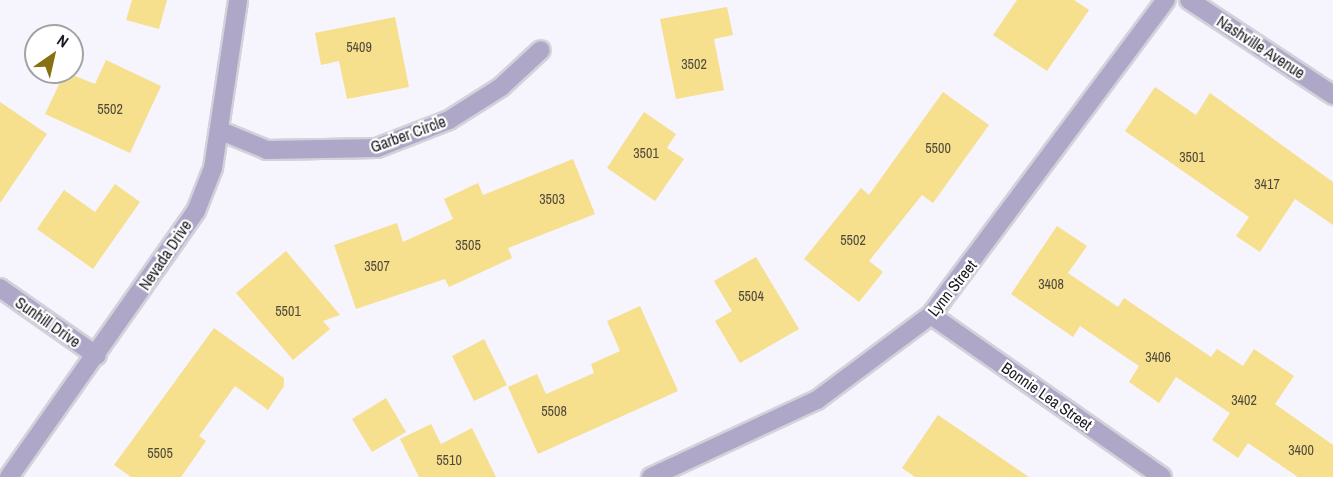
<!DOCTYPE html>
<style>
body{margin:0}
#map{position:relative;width:1333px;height:477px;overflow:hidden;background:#f6f4fd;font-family:"Archivo Narrow",sans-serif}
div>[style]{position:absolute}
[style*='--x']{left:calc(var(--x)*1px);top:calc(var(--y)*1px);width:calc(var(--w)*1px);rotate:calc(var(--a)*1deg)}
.building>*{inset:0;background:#f6df8d}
.roads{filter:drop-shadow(2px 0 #d3d1da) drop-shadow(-2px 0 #d3d1da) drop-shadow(0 2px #d3d1da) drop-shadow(0 -2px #d3d1da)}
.minor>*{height:18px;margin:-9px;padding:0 9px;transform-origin:9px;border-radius:9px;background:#aea7c7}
span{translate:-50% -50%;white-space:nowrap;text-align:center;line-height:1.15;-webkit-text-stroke:4.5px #fff;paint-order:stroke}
.number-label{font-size:14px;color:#514a3b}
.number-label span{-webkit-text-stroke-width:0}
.street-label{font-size:16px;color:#1a1820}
.north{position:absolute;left:24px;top:24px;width:60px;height:60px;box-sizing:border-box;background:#fff;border:2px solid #a3a3a6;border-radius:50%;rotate:34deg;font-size:16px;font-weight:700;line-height:24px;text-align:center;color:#1a1820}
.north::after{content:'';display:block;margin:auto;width:21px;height:27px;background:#877011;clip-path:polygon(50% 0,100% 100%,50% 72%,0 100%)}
</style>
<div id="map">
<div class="building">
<i style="clip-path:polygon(132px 0,167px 0,159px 29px,126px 20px)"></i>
<i style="clip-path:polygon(1017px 0,1074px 0,1089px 10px,1047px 71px,993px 35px)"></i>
<i style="clip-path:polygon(727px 7px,733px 35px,714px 39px,724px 90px,676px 99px,660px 19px)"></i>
<i style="clip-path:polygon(395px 17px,409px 87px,347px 99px,339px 61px,321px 65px,315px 33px)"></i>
<i style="clip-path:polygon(106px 60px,161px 86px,130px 153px,45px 114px,65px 72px,95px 84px)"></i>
<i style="clip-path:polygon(1155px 87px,1196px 115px,1210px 93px,1333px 182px,1333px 225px,1295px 199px,1260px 252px,1236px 236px,1249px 217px,1125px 131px)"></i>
<i style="clip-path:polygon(943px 92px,989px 125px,933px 203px,922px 195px,869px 261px,883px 272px,859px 302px,804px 259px,861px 188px,869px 195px)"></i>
<i style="clip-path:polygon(0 102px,47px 134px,0 203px)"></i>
<i style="clip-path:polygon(644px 112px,676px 134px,667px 148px,684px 159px,655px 201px,607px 168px)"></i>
<i style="clip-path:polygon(573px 159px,595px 214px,508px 248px,512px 258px,449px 287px,445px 279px,356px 309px,334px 245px,397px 223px,403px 242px,453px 219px,444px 199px,478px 183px,483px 195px)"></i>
<i style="clip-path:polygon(115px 184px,140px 202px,93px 269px,37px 229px,64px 190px,95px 212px)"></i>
<i style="clip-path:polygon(1057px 226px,1087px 246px,1068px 273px,1118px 307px,1124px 298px,1211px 357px,1217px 349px,1243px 366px,1254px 349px,1294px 376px,1275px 404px,1333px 445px,1333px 477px,1298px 477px,1248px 443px,1238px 458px,1212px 440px,1230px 413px,1176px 377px,1159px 403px,1129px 382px,1139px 366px,1080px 326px,1073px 337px,1011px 294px)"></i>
<i style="clip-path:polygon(286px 251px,340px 315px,323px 321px,330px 329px,293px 360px,236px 293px)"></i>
<i style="clip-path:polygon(756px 257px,799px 329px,740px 363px,715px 321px,732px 311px,714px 281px)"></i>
<i style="clip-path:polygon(640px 306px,678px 391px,538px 454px,508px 387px,537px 374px,546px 394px,594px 373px,591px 364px,620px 351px,607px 321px)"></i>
<i style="clip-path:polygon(214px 328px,284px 378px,284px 386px,268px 410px,235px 386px,199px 436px,206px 441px,181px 477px,131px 477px,114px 465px)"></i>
<i style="clip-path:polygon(484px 339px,507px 385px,474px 401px,452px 356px)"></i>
<i style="clip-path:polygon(386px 398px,406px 432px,372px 452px,352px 419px)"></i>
<i style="clip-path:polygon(938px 415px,1029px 477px,915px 477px,902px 468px)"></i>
<i style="clip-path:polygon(431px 424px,441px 444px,472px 428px,496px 477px,419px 477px,400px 439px)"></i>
</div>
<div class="roads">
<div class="minor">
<i style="--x:1189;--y:0;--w:173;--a:33.4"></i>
<i style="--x:221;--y:131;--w:50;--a:22.4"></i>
<i style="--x:267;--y:150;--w:110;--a:-1"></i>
<i style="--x:377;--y:148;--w:77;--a:-21.3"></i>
<i style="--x:449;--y:120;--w:62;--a:-32.4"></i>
<i style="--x:501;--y:87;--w:54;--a:-42.8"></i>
<i style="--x:0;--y:288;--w:118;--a:35"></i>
<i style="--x:931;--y:315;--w:282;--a:35"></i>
<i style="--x:9;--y:477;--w:325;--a:-54.9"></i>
<i style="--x:196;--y:211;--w:46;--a:-68.4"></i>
<i style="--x:213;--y:168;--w:170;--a:-81.5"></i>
<i style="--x:651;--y:477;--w:183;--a:-24.9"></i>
<i style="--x:817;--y:400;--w:142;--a:-36.7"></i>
<i style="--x:931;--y:315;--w:393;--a:-53.3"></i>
</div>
</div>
<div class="number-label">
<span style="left:359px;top:47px">5409</span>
<span style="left:694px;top:64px">3502</span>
<span style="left:110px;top:109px">5502</span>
<span style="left:938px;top:148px">5500</span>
<span style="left:646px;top:153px">3501</span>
<span style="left:1192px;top:157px">3501</span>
<span style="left:1267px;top:184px">3417</span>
<span style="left:552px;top:199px">3503</span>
<span style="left:853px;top:240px">5502</span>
<span style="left:468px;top:245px">3505</span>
<span style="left:377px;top:266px">3507</span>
<span style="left:1051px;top:284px">3408</span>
<span style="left:751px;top:296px">5504</span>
<span style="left:288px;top:311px">5501</span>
<span style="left:1158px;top:357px">3406</span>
<span style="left:1244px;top:400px">3402</span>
<span style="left:554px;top:411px">5508</span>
<span style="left:1301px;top:450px">3400</span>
<span style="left:160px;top:453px">5505</span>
<span style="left:449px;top:460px">5510</span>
</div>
<div class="street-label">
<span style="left:1261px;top:47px;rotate:33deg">Nashville Avenue</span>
<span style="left:408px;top:134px;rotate:-20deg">Garber Circle</span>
<span style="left:165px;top:255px;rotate:-56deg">Nevada Drive</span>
<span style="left:952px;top:288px;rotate:-51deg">Lynn Street</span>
<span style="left:48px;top:322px;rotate:35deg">Sunhill Drive</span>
<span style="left:1047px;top:396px;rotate:35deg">Bonnie Lea Street</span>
</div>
<div class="north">N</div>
</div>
